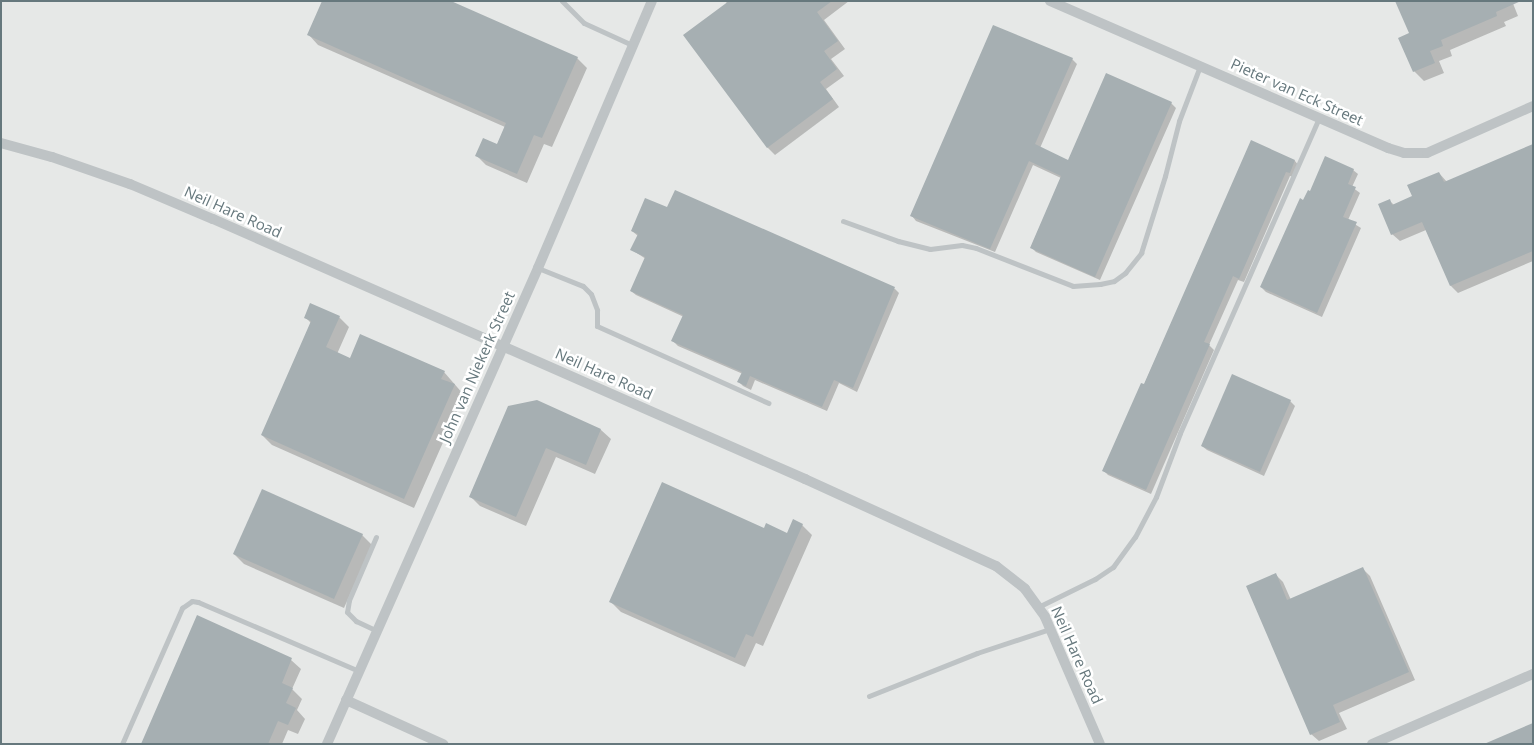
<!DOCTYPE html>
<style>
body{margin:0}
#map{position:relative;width:1534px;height:745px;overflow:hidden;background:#f8f8f6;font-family:"Open Sans",sans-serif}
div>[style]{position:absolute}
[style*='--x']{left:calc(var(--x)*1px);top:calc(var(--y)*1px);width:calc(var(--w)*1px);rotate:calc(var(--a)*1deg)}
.built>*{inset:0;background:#e6e8e7}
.shadow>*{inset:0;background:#0003}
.building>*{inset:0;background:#a6afb2}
.service>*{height:5px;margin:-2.5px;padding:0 2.5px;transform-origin:2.5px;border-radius:2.5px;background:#bec3c5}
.minor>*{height:10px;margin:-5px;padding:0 5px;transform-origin:5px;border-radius:5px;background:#bec3c5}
span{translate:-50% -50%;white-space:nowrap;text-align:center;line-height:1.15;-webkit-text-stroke:5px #fff;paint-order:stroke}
.street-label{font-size:15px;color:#66787d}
.frame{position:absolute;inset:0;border:2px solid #66787d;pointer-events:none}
</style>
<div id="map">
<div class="built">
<i style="clip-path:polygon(1px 1px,1533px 1px,1533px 744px,1px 744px)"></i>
</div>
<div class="shadow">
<i style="clip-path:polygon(726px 1px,849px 1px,824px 20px,845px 49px,831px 59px,844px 76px,826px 89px,839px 107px,775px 155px,767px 147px)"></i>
<i style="clip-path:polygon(1512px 1px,1518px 16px,1504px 22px,1506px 26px,1450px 50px,1452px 56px,1439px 61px,1444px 73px,1424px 81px,1414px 71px,1400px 39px)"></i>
<i style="clip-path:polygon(309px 35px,577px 58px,587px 68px,552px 147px,544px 144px,527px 183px,486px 165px,477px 156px,497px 145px,505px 127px,318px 45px)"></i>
<i style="clip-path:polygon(1072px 59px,1077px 64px,1040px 148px,1069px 161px,1171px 103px,1176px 108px,1100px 280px,1036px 252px,1031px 247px,1061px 178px,1033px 165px,995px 252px,916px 221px,912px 216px)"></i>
<i style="clip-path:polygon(1252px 142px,1295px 161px,1299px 166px,1294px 177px,1290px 176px,1244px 282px,1238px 280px,1209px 345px,1214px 350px,1151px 494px,1108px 475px,1104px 471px,1144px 385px)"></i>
<i style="clip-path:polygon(1533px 145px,1533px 261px,1458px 293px,1451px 286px,1426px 230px,1400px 241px,1392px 234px,1390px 201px,1394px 205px,1414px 197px,1439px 173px,1447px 182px)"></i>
<i style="clip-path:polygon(1353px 170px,1358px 174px,1352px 187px,1360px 193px,1348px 220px,1361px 228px,1322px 317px,1266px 292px,1261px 287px,1310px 192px)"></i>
<i style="clip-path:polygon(675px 192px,895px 289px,899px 293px,857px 392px,839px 383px,827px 411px,755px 380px,751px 390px,743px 386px,739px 382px,743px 374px,678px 346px,673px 341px,684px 317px,636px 295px,631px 291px,646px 259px,632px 250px,638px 236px,632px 231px,667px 209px)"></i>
<i style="clip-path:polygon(305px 317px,339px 317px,349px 327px,337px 354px,350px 359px,444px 372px,464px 395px,414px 508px,272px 445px,262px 435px,311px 323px)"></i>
<i style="clip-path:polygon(1290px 401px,1295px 406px,1264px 476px,1207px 450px,1202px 446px)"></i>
<i style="clip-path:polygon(509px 408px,601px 430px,611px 439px,595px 474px,556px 457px,526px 526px,480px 506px,470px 496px)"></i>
<i style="clip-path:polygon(802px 525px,812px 535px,763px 646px,756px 643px,745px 667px,621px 612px,611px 602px,764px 529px,788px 534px)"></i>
<i style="clip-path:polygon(362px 535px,372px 545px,344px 608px,244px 564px,234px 554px)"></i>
<i style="clip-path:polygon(1363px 569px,1370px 576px,1415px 680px,1339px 713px,1347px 729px,1319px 741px,1311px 734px,1275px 574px,1283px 582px,1291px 600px)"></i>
<i style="clip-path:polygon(197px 617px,291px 660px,301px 669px,292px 689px,302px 699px,297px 710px,305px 719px,298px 734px,288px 730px,282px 744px,142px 744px)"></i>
</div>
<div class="building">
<i style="clip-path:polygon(322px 1px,451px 1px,578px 57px,542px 138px,534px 135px,517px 174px,475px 156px,483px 138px,497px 144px,506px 123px,307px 35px)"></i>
<i style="clip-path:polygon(729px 1px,832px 1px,817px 12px,838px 41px,824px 51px,837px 69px,820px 82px,833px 99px,767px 148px,683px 35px)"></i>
<i style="clip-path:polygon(1395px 1px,1521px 1px,1496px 12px,1497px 16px,1441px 40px,1443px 46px,1430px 51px,1435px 63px,1413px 72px,1398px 38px,1409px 33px)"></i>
<i style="clip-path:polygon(993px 25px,1073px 58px,1035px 144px,1068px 160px,1106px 73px,1172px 102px,1095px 277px,1030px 248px,1061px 176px,1029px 161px,990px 249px,910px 216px)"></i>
<i style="clip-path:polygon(1251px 140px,1295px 160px,1290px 173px,1286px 172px,1239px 279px,1233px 276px,1204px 342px,1210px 344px,1146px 490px,1102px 471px,1141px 383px,1144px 384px)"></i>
<i style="clip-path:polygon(1533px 144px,1533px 251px,1450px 286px,1422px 222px,1391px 235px,1378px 204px,1390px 199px,1392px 205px,1412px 196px,1407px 185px,1439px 172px,1444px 182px)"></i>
<i style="clip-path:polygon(1325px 156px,1354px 169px,1348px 184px,1356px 187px,1343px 217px,1357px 222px,1317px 313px,1260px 287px,1300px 198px,1303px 200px,1308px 190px,1310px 191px)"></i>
<i style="clip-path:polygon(675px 190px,895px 287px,853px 388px,834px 380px,822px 407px,750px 376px,746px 386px,737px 382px,742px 372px,671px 341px,683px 315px,630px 291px,645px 257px,630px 250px,638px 234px,631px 231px,645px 198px,667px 207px)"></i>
<i style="clip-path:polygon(310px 303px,340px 316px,326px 347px,350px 358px,360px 334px,445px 371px,441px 379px,455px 384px,404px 499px,261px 435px,311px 321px,304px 318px)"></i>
<i style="clip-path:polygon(1232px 374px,1291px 400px,1260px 472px,1201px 446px)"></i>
<i style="clip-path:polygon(537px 400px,601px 429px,586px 465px,546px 448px,516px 517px,469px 497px,508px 406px)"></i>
<i style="clip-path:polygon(662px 482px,764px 528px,766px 523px,787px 533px,793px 519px,803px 524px,753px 637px,746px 634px,735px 658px,609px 602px)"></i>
<i style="clip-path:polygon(262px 489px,363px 534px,334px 599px,233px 554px)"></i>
<i style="clip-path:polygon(1363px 567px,1409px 672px,1333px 705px,1340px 722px,1310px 735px,1246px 586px,1276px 573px,1287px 600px)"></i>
<i style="clip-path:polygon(197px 615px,292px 658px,282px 683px,293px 688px,286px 703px,296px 708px,288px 725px,278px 721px,268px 744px,141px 744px)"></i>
<i style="clip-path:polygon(1533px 723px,1533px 744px,1484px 744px)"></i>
</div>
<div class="service">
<i style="--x:562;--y:1;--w:31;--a:45"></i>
<i style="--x:584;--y:23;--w:53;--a:24.6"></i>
<i style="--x:843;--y:221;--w:59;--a:20"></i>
<i style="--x:898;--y:241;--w:33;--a:14"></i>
<i style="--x:930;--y:249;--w:32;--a:-7"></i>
<i style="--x:962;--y:245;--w:14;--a:12"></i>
<i style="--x:976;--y:248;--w:104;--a:21.4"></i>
<i style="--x:1073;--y:286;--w:27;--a:-4"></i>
<i style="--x:1100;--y:284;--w:14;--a:-12"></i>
<i style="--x:1114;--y:281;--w:14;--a:-36"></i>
<i style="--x:1125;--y:273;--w:26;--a:-51"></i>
<i style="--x:1141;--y:253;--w:81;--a:-72.7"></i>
<i style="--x:1165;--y:176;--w:57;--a:-75.7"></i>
<i style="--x:1179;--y:121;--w:59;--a:-69.1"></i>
<i style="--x:538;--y:268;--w:48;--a:21.8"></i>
<i style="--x:583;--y:286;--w:11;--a:45"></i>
<i style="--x:591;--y:294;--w:17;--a:69"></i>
<i style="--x:597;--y:310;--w:16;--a:90"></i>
<i style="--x:597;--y:326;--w:188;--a:24.2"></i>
<i style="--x:376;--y:537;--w:69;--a:113.2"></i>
<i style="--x:349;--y:600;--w:12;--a:99"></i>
<i style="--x:347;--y:612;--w:13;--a:45"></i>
<i style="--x:356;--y:621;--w:23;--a:25"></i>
<i style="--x:1038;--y:607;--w:64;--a:-26.2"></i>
<i style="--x:1095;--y:579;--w:22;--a:-34"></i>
<i style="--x:1113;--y:567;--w:37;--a:-54"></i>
<i style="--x:1135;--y:537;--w:45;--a:-62.3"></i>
<i style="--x:1156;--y:497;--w:68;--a:-69.4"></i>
<i style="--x:1180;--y:433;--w:344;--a:-66.2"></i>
<i style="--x:869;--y:696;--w:116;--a:-21.7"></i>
<i style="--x:977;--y:653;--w:77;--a:-18.2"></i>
<i style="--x:122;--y:744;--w:149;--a:-66.2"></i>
<i style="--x:182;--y:608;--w:12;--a:-35"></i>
<i style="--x:192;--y:601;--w:6;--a:9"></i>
<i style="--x:198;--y:602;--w:175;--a:23.2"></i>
</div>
<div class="minor">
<i style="--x:1050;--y:1;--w:369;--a:23.5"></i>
<i style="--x:1388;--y:148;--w:17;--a:17"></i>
<i style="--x:1404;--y:153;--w:23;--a:0"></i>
<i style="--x:1427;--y:153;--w:116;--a:-23.9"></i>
<i style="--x:1;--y:143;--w:53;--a:15.4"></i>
<i style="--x:52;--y:157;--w:83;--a:19.1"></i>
<i style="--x:130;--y:184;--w:90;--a:22.9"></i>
<i style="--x:213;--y:219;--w:647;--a:23.71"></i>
<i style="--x:805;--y:479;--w:210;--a:24.5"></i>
<i style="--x:996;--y:566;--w:37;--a:38"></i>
<i style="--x:1025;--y:589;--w:34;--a:54"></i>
<i style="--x:1045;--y:617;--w:138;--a:66.6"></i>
<i style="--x:346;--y:700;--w:107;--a:24.4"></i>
<i style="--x:327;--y:744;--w:521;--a:-66.09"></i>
<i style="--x:538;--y:268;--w:290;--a:-66.9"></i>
<i style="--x:1372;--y:744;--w:176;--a:-23.5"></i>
</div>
<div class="street-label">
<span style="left:1297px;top:92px;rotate:24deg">Pieter van Eck Street</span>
<span style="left:233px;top:212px;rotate:24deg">Neil Hare Road</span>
<span style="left:477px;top:367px;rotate:-66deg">John van Niekerk Street</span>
<span style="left:604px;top:374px;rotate:24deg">Neil Hare Road</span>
<span style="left:1077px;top:655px;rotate:66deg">Neil Hare Road</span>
</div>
<div class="frame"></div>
</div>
